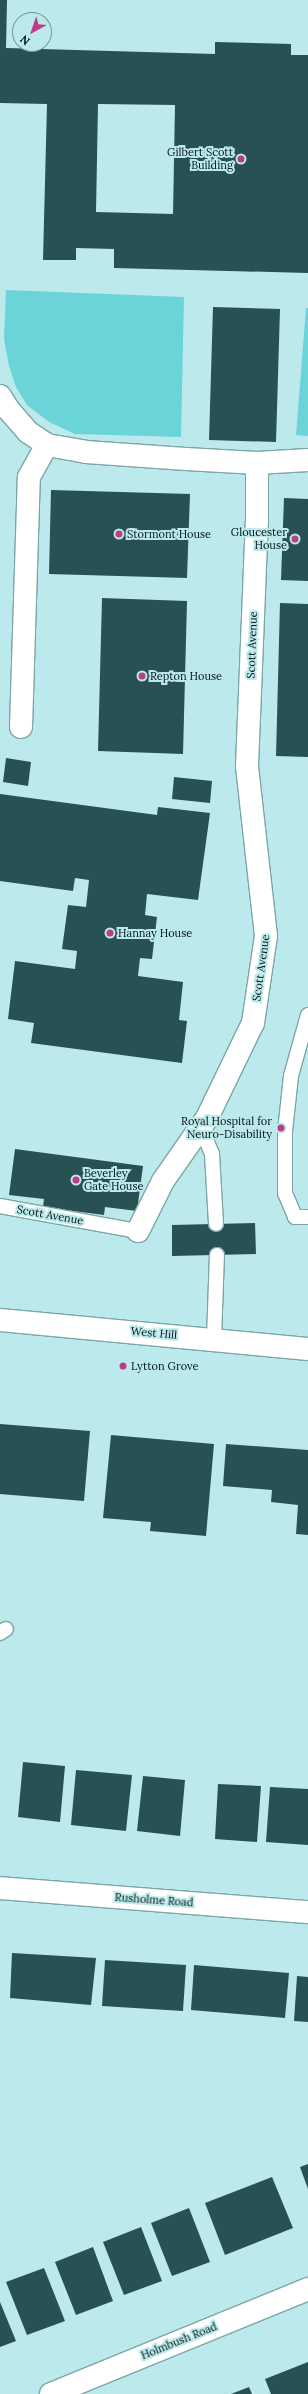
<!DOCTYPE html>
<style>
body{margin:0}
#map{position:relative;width:308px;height:2394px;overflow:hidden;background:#bceaec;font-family:Lora,serif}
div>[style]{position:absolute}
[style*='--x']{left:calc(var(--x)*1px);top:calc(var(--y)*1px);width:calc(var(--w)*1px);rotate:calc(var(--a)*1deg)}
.green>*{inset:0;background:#6bd4d9}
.building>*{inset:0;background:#275153}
.roads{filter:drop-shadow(1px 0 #7ba6a8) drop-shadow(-1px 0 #7ba6a8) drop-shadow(0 1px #7ba6a8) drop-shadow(0 -1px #7ba6a8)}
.lane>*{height:14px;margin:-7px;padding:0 7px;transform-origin:7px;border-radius:7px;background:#fff}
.street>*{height:22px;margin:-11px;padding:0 11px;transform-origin:11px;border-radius:11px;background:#fff}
.highway>*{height:22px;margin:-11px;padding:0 11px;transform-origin:11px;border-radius:11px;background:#fff}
.dots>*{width:11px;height:11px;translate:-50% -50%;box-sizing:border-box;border:2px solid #bceaec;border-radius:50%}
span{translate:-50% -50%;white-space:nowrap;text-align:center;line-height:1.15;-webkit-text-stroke:4px #bceaec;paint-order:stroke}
.poi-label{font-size:11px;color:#031213}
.right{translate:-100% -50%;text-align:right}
.left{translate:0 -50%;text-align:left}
.street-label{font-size:11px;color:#031213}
.north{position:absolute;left:12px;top:12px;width:40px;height:40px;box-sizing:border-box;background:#bceaec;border:1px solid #729495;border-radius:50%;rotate:220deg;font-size:11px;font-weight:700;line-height:16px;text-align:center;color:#031213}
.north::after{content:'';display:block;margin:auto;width:14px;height:18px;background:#bf3d86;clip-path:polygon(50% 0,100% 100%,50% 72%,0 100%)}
</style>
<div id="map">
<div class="green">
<i style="clip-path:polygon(6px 290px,184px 297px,181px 437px,75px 434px,49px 422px,27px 405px,16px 387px,9px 366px,4px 339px)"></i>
<i style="clip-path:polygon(306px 308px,308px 308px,308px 436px,296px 435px)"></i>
</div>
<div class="building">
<i style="clip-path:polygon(evenodd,0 0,7px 0,6px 48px,215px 54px,215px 42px,291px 44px,291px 55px,308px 55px,308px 273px,114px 268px,114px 249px,76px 248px,76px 260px,43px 260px,47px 104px,0 103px,0 0,98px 104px,175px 105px,173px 214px,96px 212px,98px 104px)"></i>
<i style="clip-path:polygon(213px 307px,280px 309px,276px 442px,209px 440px)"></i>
<i style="clip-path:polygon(51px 490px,190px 494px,187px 578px,49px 574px)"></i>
<i style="clip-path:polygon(284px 498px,308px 499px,308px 581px,281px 580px)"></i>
<i style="clip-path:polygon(102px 598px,187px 601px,183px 754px,98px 751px)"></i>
<i style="clip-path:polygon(280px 603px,308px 604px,308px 757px,276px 756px)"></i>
<i style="clip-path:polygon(6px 758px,31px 762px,28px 786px,3px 782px)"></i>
<i style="clip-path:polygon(174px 777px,212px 781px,210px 803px,172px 799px)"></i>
<i style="clip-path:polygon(0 794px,157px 815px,158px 807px,210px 813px,198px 900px,147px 894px,145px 915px,157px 917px,152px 959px,140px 958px,138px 976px,183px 982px,179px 1020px,187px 1021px,182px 1063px,31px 1043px,34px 1023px,8px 1019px,15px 961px,75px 969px,77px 951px,62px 949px,68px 905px,86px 907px,89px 880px,75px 878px,73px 891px,0 881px)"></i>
<i style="clip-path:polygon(15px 1149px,143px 1166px,137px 1211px,105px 1207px,104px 1215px,43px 1207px,44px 1199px,9px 1195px)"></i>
<i style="clip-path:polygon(255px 1223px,256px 1254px,172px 1256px,172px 1225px)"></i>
<i style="clip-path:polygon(0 1424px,90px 1431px,84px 1501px,0 1494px)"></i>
<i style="clip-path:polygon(111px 1435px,214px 1444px,206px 1536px,150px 1531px,151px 1522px,103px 1518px)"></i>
<i style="clip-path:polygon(226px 1444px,308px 1450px,308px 1535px,296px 1534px,298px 1505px,271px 1502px,272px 1490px,223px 1486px)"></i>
<i style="clip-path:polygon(23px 1762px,65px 1766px,60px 1822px,18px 1817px)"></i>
<i style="clip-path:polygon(76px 1770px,132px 1775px,126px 1831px,71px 1825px)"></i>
<i style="clip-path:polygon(143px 1776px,185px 1780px,180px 1836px,137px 1831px)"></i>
<i style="clip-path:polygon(218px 1784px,261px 1786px,257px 1842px,215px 1839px)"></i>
<i style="clip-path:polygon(270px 1787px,308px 1789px,308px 1845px,266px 1842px)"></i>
<i style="clip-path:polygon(12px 1953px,96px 1958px,91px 2005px,10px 1998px)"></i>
<i style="clip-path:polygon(105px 1960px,186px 1965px,183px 2011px,102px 2006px)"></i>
<i style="clip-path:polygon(194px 1965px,289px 1973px,285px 2018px,191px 2010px)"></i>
<i style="clip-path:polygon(297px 1976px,308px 1977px,308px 2022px,294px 2021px)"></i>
<i style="clip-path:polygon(308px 2164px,308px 2189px,300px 2167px)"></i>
<i style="clip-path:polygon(272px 2177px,293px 2228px,225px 2255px,205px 2203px)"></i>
<i style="clip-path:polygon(189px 2208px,210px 2262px,172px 2276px,151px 2223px)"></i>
<i style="clip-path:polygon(141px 2227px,162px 2281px,124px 2295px,103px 2242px)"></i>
<i style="clip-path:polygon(93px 2247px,113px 2301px,76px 2315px,55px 2262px)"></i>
<i style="clip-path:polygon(44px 2268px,65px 2321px,27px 2335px,6px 2282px)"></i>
<i style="clip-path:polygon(0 2302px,16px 2341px,0 2347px)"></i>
<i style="clip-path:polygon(308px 2362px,308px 2394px,271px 2394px,265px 2379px)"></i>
<i style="clip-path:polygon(249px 2387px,252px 2394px,231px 2394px)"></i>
</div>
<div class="roads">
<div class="lane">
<i style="--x:308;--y:1015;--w:63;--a:105.6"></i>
<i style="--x:291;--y:1076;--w:55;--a:96.2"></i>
<i style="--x:285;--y:1131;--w:62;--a:90"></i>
<i style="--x:285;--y:1193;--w:26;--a:67"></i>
<i style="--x:295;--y:1217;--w:13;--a:0"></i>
<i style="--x:201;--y:1128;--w:28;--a:67"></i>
<i style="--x:212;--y:1154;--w:70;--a:86.7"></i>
<i style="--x:0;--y:1206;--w:140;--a:10.3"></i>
<i style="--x:214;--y:1339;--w:84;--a:-88"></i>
<i style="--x:0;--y:1633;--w:7;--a:-34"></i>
</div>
<div class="street">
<i style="--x:0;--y:396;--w:15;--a:58"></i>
<i style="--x:8;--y:409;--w:30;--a:49"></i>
<i style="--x:28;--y:432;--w:23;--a:34"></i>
<i style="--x:47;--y:445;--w:40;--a:10"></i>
<i style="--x:86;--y:452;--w:100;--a:4"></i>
<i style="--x:186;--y:459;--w:71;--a:3.2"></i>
<i style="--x:257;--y:463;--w:51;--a:-3.4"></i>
<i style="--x:21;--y:727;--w:250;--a:-88.2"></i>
<i style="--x:29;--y:477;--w:37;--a:-61"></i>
<i style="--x:138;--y:1231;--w:56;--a:-63.4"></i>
<i style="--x:163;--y:1181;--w:77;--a:-55.1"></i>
<i style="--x:207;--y:1118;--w:106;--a:-64.2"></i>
<i style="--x:253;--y:1023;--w:88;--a:-81.5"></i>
<i style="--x:266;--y:936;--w:171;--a:-96.4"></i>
<i style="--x:247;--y:766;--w:244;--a:-87.7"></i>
<i style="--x:257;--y:522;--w:59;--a:-90"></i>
<i style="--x:0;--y:1888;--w:309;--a:4.5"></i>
<i style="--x:51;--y:2394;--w:278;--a:-22.2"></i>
</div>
<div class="highway">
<i style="--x:0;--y:1320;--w:309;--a:5.4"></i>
</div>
</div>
<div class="dots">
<i style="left:241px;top:159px;background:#bf3d86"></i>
<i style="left:119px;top:534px;background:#bf3d86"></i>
<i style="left:295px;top:539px;background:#bf3d86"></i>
<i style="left:142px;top:676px;background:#bf3d86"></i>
<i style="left:110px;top:933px;background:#bf3d86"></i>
<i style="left:281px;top:1128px;background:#bf3d86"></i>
<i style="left:76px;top:1180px;background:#bf3d86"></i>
<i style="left:123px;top:1366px;background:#bf3d86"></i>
</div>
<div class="poi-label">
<span class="right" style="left:233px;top:159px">Gilbert Scott<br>Building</span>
<span class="right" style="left:287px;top:539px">Gloucester<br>House</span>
<span class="left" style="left:127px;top:534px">Stormont House</span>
<span class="left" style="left:150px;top:676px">Repton House</span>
<span class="left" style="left:118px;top:933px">Hannay House</span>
<span class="right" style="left:272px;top:1128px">Royal Hospital for<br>Neuro-Disability</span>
<span class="left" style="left:84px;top:1180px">Beverley<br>Gate House</span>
<span class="left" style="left:131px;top:1366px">Lytton Grove</span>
</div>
<div class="street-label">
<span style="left:252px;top:645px;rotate:-88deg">Scott Avenue</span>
<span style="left:261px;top:968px;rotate:-82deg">Scott Avenue</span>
<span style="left:50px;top:1215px;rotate:10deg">Scott Avenue</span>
<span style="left:154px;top:1333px;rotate:5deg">West Hill</span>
<span style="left:154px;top:1900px;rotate:4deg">Rusholme Road</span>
<span style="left:179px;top:2341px;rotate:-22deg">Holmbush Road</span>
</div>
<div class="north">N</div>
</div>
